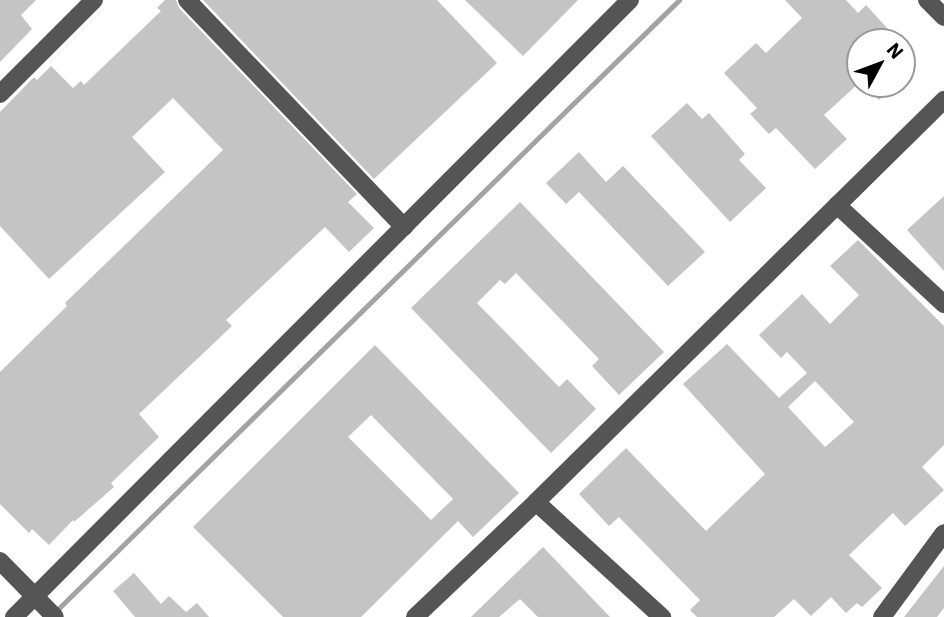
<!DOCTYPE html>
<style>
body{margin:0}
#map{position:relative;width:944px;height:617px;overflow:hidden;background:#fff;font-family:"IBM Plex Sans",sans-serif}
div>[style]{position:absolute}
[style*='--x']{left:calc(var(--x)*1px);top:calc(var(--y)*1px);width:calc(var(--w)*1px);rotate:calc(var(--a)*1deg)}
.stream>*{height:4.5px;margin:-2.25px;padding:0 2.25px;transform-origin:2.25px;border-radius:2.25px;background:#a3a3a3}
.building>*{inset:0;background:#c4c4c4}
.minor>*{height:18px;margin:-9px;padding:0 9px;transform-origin:9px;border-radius:9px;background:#555}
span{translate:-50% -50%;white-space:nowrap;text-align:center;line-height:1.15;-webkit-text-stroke:5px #fff;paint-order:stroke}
.north{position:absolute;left:846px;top:28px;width:70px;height:70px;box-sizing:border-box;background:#fff;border:2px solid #999;border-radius:50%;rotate:49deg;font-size:19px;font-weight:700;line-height:28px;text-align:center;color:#000}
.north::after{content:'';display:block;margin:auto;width:24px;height:32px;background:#000;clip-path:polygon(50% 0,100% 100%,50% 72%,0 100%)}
</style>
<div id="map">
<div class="stream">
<i style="--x:55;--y:612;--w:874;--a:-44.44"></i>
</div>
<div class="building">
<i style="clip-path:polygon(0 0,36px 0,21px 15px,32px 29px,0 62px)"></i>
<i style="clip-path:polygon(165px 0,176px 0,179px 8px,357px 194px,348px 202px,374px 228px,349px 252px,325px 227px,226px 320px,232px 326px,139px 414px,159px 437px,111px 483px,114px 487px,74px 522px,73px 520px,49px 545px,32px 529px,29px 533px,0 504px,0 372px,67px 306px,65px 303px,223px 150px,173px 98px,132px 137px,165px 172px,49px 279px,0 226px,0 112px,34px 77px,37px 80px,51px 66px,73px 88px,81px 81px,84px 85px,161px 11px,157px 8px)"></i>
<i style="clip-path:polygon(203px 0,437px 0,497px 63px,374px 179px)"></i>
<i style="clip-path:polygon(465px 0,578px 0,523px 56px)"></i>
<i style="clip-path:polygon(785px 0,846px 0,858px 13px,866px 5px,888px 29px,880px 36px,885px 42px,860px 42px,860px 82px,824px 115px,847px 139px,815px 169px,776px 128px,769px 134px,750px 114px,757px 108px,724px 73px,756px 43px,766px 53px,802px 18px)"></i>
<i style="clip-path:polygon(864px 84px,896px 84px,879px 100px)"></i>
<i style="clip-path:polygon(687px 103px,702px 119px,709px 113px,745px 154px,739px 160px,766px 188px,730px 222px,651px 136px)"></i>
<i style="clip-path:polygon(579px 152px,606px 182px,623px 166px,705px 252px,668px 286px,579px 192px,566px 204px,546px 183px)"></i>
<i style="clip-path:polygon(944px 196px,944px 271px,907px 230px)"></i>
<i style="clip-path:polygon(520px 202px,664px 352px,619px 395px,592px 366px,599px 359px,516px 273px,505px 284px,500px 280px,477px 303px,559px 387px,567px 379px,596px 409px,551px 453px,411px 308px)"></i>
<i style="clip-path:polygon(evenodd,858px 240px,944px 326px,944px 445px,922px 467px,944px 490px,905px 526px,893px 513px,849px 555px,882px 588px,862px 607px,857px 603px,846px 613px,831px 597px,811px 616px,794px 599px,774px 617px,697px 617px,690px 610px,700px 600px,619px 517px,609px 526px,579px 494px,626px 448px,706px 531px,765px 474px,683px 384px,727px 344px,779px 398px,807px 373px,787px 352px,781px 358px,759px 335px,802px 294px,830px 324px,859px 295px,830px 266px,858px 240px,815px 381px,854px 422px,825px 447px,788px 407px,815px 381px)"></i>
<i style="clip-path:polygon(evenodd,375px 345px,519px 493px,473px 537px,458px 521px,361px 617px,283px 617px,193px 527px,375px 345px,371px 415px,453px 499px,431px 520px,348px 437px,371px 415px)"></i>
<i style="clip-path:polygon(543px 547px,610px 617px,538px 617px,520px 599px,499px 617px,471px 617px)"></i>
<i style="clip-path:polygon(944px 566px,944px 608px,937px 617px,904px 617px)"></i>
<i style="clip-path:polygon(134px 573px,161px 604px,169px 596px,186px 612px,197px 603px,209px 617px,135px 617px,113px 591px)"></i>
</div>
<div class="minor">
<i style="--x:187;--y:0;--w:314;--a:46.3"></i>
<i style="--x:927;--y:0;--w:24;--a:45"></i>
<i style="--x:0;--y:94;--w:133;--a:-45"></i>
<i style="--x:837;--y:205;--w:146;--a:42.8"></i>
<i style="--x:536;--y:502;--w:171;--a:42.4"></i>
<i style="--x:0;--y:561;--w:78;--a:45.5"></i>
<i style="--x:14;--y:617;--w:872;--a:-45.05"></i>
<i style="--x:415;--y:617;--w:167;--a:-43.5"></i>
<i style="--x:536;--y:502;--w:573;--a:-44.58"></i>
<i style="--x:882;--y:617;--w:104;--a:-53.6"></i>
</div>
<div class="north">N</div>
</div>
